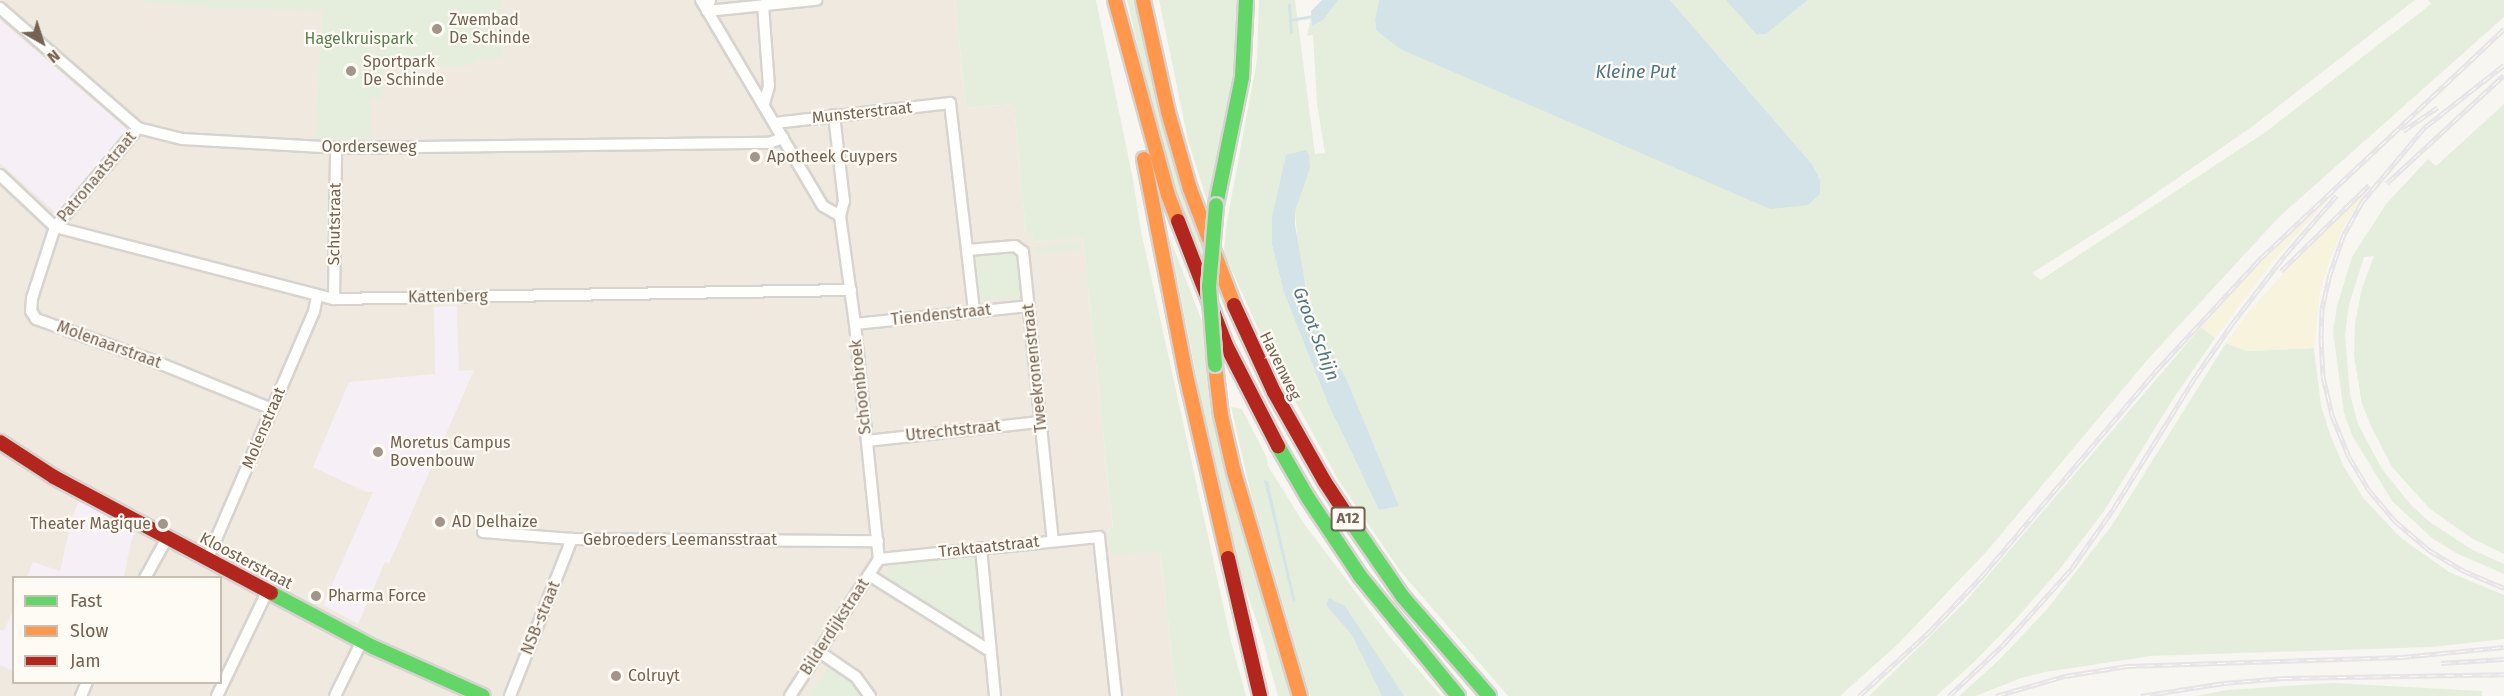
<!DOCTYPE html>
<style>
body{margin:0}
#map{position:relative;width:2504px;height:696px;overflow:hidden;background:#f8f6f1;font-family:"Fira Sans",sans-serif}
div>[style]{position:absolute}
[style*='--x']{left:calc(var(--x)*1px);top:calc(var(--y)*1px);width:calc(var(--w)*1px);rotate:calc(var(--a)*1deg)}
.residential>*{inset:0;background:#f0e9e0}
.education>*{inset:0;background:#f6eff5}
.green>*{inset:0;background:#e5eedd}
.sand>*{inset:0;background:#f7f3dd}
.water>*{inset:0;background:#d4e3e7}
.stream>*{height:3px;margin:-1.5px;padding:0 1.5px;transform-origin:1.5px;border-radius:1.5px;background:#d4e3e7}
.roads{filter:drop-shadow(2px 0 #d7d3cf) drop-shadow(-2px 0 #d7d3cf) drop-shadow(0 2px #d7d3cf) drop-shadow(0 -2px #d7d3cf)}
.street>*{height:10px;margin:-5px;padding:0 5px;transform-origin:5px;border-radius:5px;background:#fefefd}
.fast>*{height:14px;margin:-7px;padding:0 7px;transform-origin:7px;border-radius:7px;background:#63d668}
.slow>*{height:14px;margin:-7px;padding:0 7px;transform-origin:7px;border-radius:7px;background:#ff974d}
.jam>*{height:14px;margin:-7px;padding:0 7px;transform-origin:7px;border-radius:7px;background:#b3261e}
.rail>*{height:5px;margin-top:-2.5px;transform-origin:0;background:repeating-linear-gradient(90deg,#fefbf4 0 9px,#e6e4e7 0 18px);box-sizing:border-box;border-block:2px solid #e6e4e7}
.bridges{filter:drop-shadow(2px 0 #d9d3ce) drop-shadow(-2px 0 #d9d3ce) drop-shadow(0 2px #d9d3ce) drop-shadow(0 -2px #d9d3ce)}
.fast-bridge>*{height:14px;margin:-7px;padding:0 7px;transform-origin:7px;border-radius:7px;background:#63d668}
.dots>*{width:16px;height:16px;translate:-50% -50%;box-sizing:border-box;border:3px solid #fefbf4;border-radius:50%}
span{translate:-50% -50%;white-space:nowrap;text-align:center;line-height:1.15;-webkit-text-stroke:4.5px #fefbf4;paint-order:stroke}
.shield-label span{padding:2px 4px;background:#fefbf4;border:2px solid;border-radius:4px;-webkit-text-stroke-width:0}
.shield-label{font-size:15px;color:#746252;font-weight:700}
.poi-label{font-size:16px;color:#746252}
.left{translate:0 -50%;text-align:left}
.right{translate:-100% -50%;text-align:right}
.park-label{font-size:16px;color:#587e4f}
.street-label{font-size:16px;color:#746252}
.water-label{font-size:18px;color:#4e7685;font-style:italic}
.legend{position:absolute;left:12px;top:576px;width:210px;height:108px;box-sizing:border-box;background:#fefbf4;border:2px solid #c7beb3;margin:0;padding:8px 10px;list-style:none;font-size:18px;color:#746252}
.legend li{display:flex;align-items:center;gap:12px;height:30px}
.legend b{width:30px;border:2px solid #c7beb3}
.north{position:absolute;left:12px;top:12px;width:60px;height:60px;-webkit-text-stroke:4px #fefbf4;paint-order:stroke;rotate:141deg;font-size:16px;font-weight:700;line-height:24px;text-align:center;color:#746252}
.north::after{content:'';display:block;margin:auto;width:21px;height:27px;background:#746252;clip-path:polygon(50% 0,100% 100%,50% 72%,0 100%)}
</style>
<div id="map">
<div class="residential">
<i style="clip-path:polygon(evenodd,0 0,955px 0,966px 108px,1014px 104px,1026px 233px,1032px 232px,1034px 242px,1083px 236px,1113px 529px,1160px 552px,1177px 696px,861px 696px,853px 684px,828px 667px,809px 696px,0 696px,0 0,14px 578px,220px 578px,220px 682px,14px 682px,14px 578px)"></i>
</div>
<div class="education">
<i style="clip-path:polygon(0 20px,127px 129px,56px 213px,0 163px)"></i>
<i style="clip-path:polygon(457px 306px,459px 371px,474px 370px,389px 564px,385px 562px,358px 624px,323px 605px,373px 492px,366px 492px,313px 467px,349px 382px,435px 374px,434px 307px)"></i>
<i style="clip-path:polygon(80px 499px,136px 531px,131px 541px,124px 577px,27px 577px,33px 562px,60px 571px,72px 517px)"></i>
<i style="clip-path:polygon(13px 610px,13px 671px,0 665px,0 630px,4px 631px)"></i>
</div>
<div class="green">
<i style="clip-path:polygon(138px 0,502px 0,503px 58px,475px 59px,474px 65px,383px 68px,383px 99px,371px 99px,371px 138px,315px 138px,323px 11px,178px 6px)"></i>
<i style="clip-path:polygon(955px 0,1096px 0,1133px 179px,1141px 231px,1231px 641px,1246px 696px,1177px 696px,1160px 552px,1111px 555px,1109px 531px,1113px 528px,1083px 237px,1033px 242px,1032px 233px,1026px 233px,1014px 104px,966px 108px)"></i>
<i style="clip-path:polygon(1127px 0,1136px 0,1204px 254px,1203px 270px,1179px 200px,1145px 80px)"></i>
<i style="clip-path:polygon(1159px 0,1243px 0,1242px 27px,1209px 207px,1188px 140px)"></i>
<i style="clip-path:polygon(evenodd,1259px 0,1295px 0,1315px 154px,1325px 153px,1317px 104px,1313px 35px,1307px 36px,1311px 17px,1325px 0,1379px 0,1375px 19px,1376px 30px,1812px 164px,1670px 0,1726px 0,1758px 35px,1766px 34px,1808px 0,2415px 0,2253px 126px,2130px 211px,2032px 273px,2041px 280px,2267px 131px,2431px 4px,2428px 0,2504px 0,2504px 17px,2279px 217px,2149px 358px,1987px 551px,1898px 644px,1840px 696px,1508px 696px,1401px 572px,1339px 481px,1273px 361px,1224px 253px,1226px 227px,1257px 60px,1259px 0,1295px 211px,1299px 259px,1319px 330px,1346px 378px,1398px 506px,1360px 471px,1329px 406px,1284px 293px,1272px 245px,1272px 217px,1295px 211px)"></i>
<i style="clip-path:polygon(2504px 104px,2504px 554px,2473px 539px,2430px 509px,2392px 467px,2372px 428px,2362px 404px,2354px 356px,2355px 323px,2362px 288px,2374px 256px,2364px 257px,2349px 305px,2345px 335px,2350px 394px,2358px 424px,2382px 469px,2411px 505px,2431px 523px,2471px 549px,2504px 564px,2504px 574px,2456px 553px,2432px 538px,2392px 501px,2352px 435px,2344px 413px,2333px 332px,2337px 306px,2352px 257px,2386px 204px,2428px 159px,2436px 166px)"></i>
<i style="clip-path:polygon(1169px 236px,1202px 321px,1294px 696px,1278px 696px,1260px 631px,1227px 535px)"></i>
<i style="clip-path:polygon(1079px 242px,1081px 249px,1035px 254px,1034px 247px)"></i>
<i style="clip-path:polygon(1011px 252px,1018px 257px,1020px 295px,1018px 298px,981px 301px,975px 257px)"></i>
<i style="clip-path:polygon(2201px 327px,2215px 338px,2175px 396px,2104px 511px,2059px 570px,2016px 619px,1972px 664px,1936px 696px,1869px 696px,1966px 601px)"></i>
<i style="clip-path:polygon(2226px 343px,2247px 351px,2314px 348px,2321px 406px,2331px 437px,2344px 467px,2364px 499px,2401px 538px,2449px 572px,2504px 595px,2504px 639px,2432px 647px,2151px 656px,2045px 672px,2021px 678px,1976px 696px,1959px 696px,1999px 660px,2048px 608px,2112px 525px)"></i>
<i style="clip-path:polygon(1231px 407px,1242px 409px,1267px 458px,1268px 466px,1305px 525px,1390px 637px,1441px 696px,1310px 696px,1251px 494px)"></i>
<i style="clip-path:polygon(968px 556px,975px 559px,975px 563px,983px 629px,979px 636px,889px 579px,886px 575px,893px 563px)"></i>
<i style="clip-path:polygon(828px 666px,853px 684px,861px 696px,809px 696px)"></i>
<i style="clip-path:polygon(2333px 683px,2482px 691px,2482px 696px,2196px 696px,2227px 690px)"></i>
</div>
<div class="sand">
<i style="clip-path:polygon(2348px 178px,2272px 262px,2215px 338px,2201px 327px,2249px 274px)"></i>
<i style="clip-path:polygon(2364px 191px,2366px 193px,2345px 224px,2330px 259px,2320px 291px,2314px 348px,2247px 351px,2226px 343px,2246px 315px,2313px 240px)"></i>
</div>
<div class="water">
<i style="clip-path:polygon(1322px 0,1338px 0,1323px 20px,1312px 26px,1311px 11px)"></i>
<i style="clip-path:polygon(1379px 0,1670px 0,1812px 164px,1820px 180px,1820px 194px,1808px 205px,1770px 209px,1400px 49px,1376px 30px,1375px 19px)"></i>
<i style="clip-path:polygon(1726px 0,1808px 0,1766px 34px,1757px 35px)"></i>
<i style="clip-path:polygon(1306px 150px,1309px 155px,1310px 168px,1295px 211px,1295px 225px,1306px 288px,1319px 330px,1346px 378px,1399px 506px,1379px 510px,1329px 406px,1284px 293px,1272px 245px,1272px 217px,1286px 155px)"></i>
<i style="clip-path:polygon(1264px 480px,1268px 481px,1295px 600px,1293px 602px)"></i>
<i style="clip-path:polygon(1329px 598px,1345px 606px,1404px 696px,1382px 696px,1352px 635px,1326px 605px)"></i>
</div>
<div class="stream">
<i style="--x:1289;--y:5;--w:27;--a:86"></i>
<i style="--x:1290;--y:20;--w:23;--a:-10"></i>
</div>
<div class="roads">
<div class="street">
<i style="--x:701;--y:0;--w:239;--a:59.4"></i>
<i style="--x:823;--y:206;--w:20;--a:30"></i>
<i style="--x:840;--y:216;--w:109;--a:82.1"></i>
<i style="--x:855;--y:324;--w:236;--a:84.2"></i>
<i style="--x:710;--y:0;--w:11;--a:105"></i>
<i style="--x:707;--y:11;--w:110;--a:-5.8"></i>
<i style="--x:763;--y:5;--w:81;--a:85.8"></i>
<i style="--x:769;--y:86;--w:18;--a:106"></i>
<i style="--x:0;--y:8;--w:183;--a:41"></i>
<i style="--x:138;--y:128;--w:45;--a:14"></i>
<i style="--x:182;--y:139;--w:154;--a:3.3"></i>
<i style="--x:336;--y:148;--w:433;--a:-0.7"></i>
<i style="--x:769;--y:143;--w:15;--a:-20"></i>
<i style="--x:834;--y:115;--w:87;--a:83.4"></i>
<i style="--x:844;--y:201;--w:16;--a:105"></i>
<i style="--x:775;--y:123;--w:176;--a:-6.5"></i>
<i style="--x:950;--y:103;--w:210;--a:83.4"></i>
<i style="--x:138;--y:128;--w:129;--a:130"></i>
<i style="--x:55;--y:227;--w:75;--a:107.9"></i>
<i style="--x:32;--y:298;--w:13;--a:94"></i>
<i style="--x:31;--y:311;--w:9;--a:58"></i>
<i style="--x:36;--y:319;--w:125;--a:19.6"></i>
<i style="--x:154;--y:361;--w:127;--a:22.1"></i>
<i style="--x:0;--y:175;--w:76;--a:43.4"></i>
<i style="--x:55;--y:227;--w:288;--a:14.5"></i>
<i style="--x:334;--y:299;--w:517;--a:-1"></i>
<i style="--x:968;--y:250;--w:47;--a:-4.9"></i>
<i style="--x:1015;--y:246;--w:10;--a:37"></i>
<i style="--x:1023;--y:252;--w:290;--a:84.1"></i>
<i style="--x:334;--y:299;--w:151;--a:-89.2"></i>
<i style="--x:855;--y:324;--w:174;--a:-5.9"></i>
<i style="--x:867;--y:441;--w:174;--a:-6.3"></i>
<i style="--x:483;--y:532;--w:89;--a:4.5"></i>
<i style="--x:572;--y:539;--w:306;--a:0.4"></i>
<i style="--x:981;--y:548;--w:149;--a:84.6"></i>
<i style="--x:879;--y:559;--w:221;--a:-5.7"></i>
<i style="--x:1099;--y:537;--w:160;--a:83.9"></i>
<i style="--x:207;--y:560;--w:270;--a:-66.7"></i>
<i style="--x:314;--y:312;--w:16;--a:-79"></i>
<i style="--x:869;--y:575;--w:143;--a:32.1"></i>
<i style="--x:145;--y:578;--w:46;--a:-61.2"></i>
<i style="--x:818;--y:651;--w:46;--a:34.4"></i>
<i style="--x:856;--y:677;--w:24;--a:54"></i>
<i style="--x:81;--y:696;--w:15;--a:-67"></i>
<i style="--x:217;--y:696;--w:118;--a:-64.3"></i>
<i style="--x:335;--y:696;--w:61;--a:-63.9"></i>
<i style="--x:510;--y:696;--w:169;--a:-68.5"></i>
<i style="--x:790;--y:696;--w:163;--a:-57"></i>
</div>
<div class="fast">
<i style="--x:1216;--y:205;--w:131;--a:-78.5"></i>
<i style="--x:1242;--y:77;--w:77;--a:-87"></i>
<i style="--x:1278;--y:446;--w:60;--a:60"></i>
<i style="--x:1308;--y:498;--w:94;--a:56.3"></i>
<i style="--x:1360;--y:576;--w:155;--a:50.8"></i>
<i style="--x:1350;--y:520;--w:93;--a:55.5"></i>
<i style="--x:1403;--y:597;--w:131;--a:49"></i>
<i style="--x:271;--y:593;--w:115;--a:27.9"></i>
<i style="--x:373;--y:647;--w:120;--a:24"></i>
</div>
<div class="slow">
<i style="--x:1115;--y:0;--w:202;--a:74.8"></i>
<i style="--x:1168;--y:195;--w:28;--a:69"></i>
<i style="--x:1143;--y:0;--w:115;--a:77.4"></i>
<i style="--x:1168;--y:112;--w:80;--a:74.1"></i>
<i style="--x:1190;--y:189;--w:124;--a:69.2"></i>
<i style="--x:1144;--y:159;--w:220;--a:79"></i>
<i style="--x:1186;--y:375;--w:188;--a:77.1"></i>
<i style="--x:1215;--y:365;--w:50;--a:83.2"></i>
<i style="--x:1221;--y:415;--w:58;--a:77.2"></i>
<i style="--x:1234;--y:472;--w:234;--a:73.6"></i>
</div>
<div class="jam">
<i style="--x:1178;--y:221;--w:133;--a:68.8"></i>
<i style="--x:1226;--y:345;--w:114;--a:62.8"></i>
<i style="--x:1234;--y:305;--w:96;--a:65.3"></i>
<i style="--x:1274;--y:392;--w:103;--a:60.5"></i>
<i style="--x:1325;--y:482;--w:45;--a:56.7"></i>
<i style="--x:0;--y:442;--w:64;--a:32.9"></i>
<i style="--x:54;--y:477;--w:246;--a:28.1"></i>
<i style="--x:1228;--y:558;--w:142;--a:76.9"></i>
</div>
</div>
<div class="rail">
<i style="--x:2504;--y:65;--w:102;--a:141.8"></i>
<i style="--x:2424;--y:128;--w:97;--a:130"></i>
<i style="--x:2362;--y:202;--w:37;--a:119"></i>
<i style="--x:2344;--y:234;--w:42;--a:109.3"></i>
<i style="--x:2330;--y:274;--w:36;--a:103"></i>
<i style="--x:2322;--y:309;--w:29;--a:92"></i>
<i style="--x:2321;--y:338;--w:38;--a:87"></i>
<i style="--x:2323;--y:376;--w:40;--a:77"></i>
<i style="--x:2332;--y:415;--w:45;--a:68"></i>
<i style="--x:2349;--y:457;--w:37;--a:59"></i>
<i style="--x:2368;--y:489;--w:42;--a:49.8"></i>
<i style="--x:2395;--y:521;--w:45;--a:40.5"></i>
<i style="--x:2429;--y:550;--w:39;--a:31"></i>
<i style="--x:2462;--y:570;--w:46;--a:23.2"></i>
<i style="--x:2403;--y:131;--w:42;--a:-34.4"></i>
<i style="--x:2387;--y:183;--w:159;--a:-42.7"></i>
<i style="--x:2281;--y:271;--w:123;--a:-44.3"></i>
<i style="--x:2441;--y:663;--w:63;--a:-3.6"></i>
<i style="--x:1859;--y:696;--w:95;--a:-42.4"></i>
<i style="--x:1929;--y:632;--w:79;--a:-46.5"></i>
<i style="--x:1983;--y:575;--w:266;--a:-49.7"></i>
<i style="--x:2155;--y:372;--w:156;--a:-47.1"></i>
<i style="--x:2261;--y:258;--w:334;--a:-43.3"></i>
<i style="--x:1949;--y:696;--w:74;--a:-43.4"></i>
<i style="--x:2003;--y:645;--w:103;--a:-48.1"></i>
<i style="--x:2072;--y:568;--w:73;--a:-55"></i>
<i style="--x:2114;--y:508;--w:155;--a:-58.2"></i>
<i style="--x:2196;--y:376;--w:63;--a:-55.3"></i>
<i style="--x:2232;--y:324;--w:87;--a:-52.5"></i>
<i style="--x:2285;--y:255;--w:79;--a:-49.1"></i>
<i style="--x:1996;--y:696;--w:72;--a:-16.2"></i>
<i style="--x:2065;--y:676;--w:63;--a:-9.2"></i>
<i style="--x:2127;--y:666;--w:275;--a:-1.9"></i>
<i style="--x:2402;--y:657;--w:102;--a:-5.6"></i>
<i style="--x:2141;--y:696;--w:84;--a:-8.9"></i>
<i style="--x:2224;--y:683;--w:59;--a:-4.8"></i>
<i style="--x:2283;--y:678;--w:221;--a:-1"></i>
</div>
<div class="bridges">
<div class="fast-bridge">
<i style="--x:1215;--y:365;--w:78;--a:-94.4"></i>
<i style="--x:1209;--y:287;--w:82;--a:-85.1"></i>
</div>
</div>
<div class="dots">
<i style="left:437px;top:29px;background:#a2968a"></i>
<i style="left:351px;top:71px;background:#a2968a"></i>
<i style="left:755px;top:157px;background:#a2968a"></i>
<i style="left:378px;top:452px;background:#a2968a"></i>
<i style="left:440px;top:522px;background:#a2968a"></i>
<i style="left:163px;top:524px;background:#a2968a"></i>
<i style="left:316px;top:596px;background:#a2968a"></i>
<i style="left:616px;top:676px;background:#a2968a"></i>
</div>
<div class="shield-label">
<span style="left:1348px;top:519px">A12</span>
</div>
<div class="poi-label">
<span class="left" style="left:449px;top:29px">Zwembad<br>De Schinde</span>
<span class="left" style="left:363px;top:71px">Sportpark<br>De Schinde</span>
<span class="left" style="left:767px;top:157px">Apotheek Cuypers</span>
<span class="left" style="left:390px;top:452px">Moretus Campus<br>Bovenbouw</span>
<span class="left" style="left:452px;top:522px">AD Delhaize</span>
<span class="right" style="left:151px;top:524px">Theater Magique</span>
<span class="left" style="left:328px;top:596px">Pharma Force</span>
<span class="left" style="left:628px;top:676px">Colruyt</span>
</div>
<div class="park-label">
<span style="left:359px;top:39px">Hagelkruispark</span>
</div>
<div class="street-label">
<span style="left:862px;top:113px;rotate:-6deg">Munsterstraat</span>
<span style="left:369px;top:147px">Oorderseweg</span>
<span style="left:97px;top:177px;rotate:-50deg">Patronaatstraat</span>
<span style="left:335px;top:224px;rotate:-89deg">Schutstraat</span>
<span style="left:448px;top:297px;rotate:-1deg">Kattenberg</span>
<span style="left:941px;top:315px;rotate:-6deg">Tiendenstraat</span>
<span style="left:109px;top:345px;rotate:20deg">Molenaarstraat</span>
<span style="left:1280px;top:366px;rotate:64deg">Havenweg</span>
<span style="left:1035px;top:368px;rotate:-96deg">Tweekronenstraat</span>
<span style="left:861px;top:387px;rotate:-96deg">Schoonbroek</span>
<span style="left:264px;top:428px;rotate:-67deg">Molenstraat</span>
<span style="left:953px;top:431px;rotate:-6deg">Utrechtstraat</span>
<span style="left:680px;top:540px">Gebroeders Leemansstraat</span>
<span style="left:989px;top:547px;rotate:-6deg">Traktaatstraat</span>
<span style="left:246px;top:561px;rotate:28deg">Kloosterstraat</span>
<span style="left:541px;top:618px;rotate:-68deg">NSB-straat</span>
<span style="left:835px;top:627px;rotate:-57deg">Bilderdijkstraat</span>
</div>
<div class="water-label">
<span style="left:1636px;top:72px">Kleine Put</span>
<span style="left:1316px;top:334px;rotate:69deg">Groot Schijn</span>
</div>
<ul class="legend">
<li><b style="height:8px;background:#63d668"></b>Fast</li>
<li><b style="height:8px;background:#ff974d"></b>Slow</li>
<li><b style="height:8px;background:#b3261e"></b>Jam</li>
</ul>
<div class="north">N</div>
</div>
